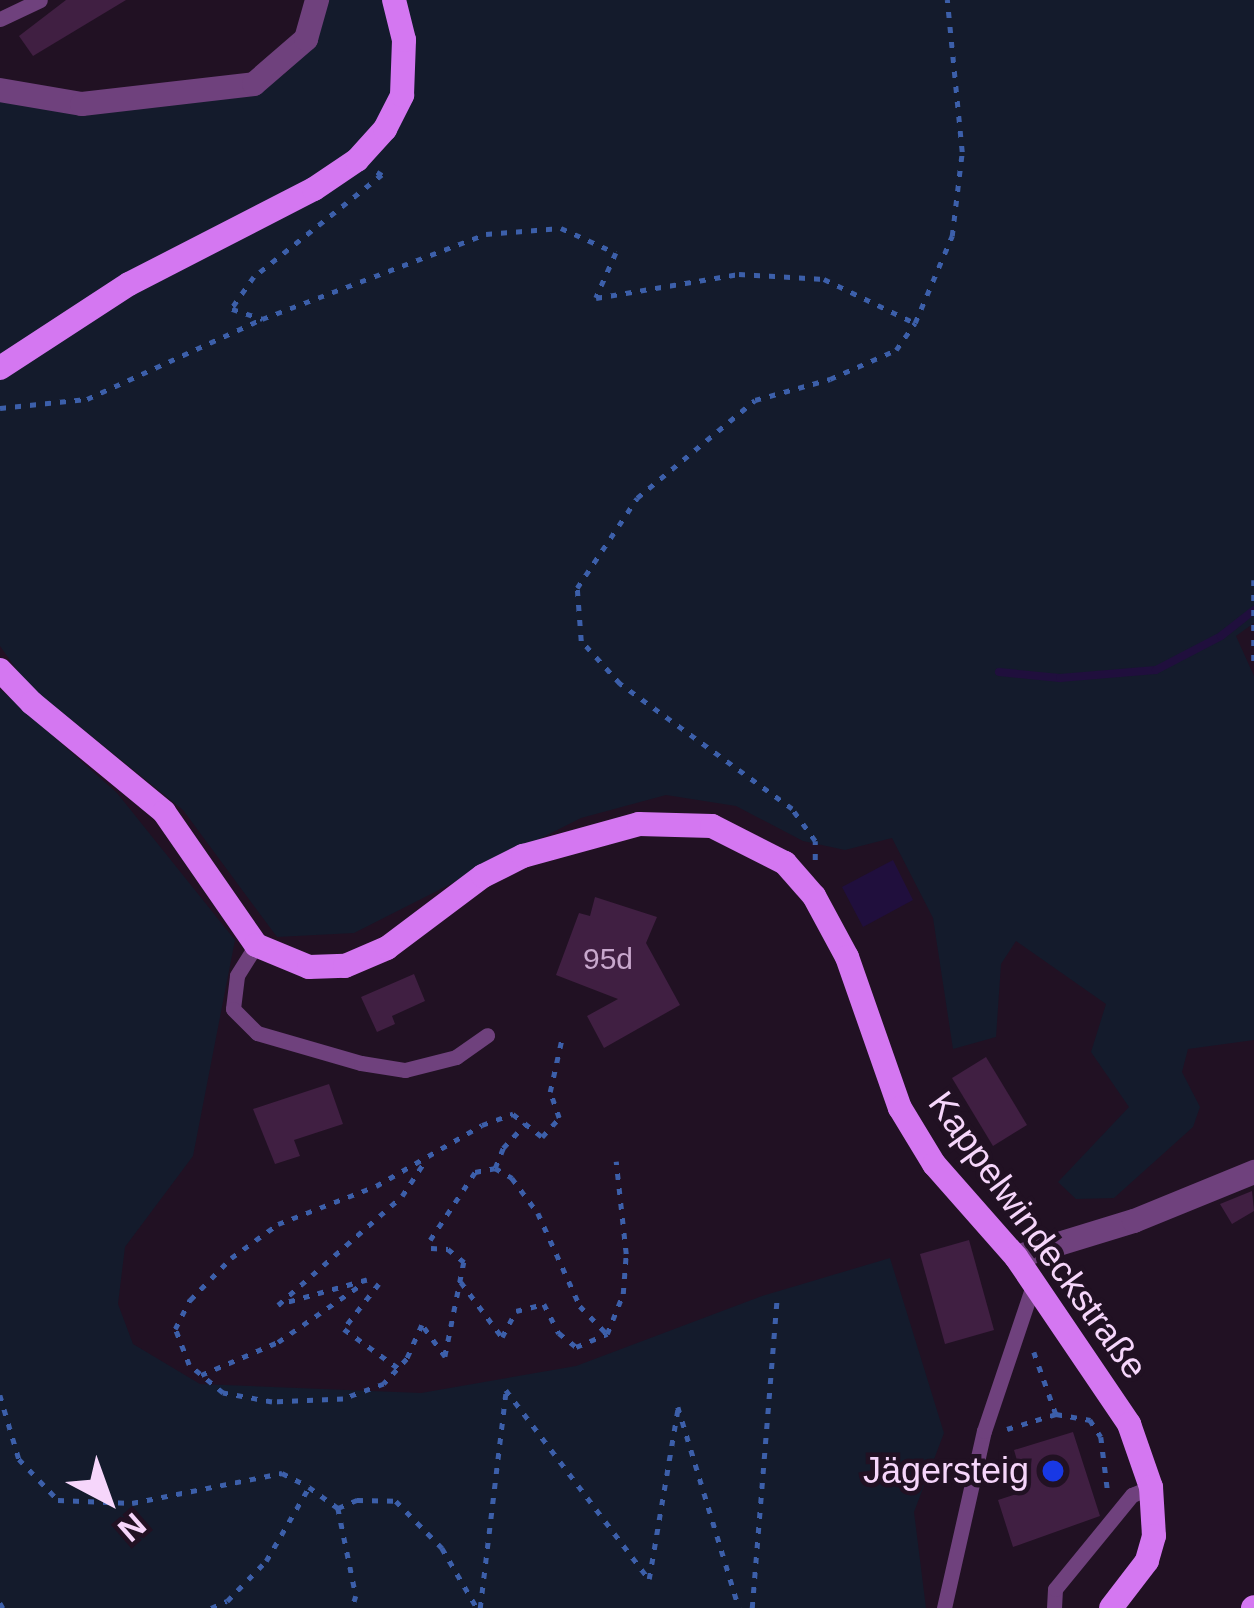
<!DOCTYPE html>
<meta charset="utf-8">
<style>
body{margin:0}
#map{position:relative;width:1254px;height:1608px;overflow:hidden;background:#211123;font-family:Helvetica,sans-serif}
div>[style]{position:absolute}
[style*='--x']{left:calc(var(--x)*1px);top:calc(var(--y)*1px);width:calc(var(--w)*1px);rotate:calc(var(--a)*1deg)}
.green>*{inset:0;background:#141b2c}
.water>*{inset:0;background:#200f3d}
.stream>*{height:8px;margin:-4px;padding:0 4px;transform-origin:4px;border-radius:4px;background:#200f3d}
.building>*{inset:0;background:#401f42}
.path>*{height:4.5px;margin-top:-2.25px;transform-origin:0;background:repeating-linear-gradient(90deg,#3c5faa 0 6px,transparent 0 15px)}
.lane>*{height:15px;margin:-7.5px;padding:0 7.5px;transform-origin:7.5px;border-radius:7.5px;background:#6f417d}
.street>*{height:24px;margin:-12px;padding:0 12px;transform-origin:12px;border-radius:12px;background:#6f417d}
.secondary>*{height:24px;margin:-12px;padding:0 12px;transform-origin:12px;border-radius:12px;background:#d477f1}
.dots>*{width:33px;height:33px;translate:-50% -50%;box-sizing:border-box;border:6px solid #211123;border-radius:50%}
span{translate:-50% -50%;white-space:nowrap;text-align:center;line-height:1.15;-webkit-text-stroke:9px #211123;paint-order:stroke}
.number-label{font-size:30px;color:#c8a8cd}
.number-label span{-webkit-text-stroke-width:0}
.street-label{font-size:36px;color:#f6d6fb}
.poi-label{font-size:36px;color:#f6d6fb}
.right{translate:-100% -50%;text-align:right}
.north{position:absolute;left:48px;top:1440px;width:120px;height:120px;-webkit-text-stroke:9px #211123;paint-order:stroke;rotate:139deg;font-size:33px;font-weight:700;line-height:48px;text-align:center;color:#f6d6fb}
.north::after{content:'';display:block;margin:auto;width:42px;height:54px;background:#f6d6fb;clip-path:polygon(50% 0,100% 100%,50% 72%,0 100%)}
</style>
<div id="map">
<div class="green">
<i style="clip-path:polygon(325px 0,1254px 0,1254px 623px,1236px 636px,1254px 676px,1254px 1040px,1188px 1049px,1182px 1072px,1200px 1107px,1193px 1127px,1114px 1198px,1076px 1199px,1058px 1182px,1129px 1107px,1091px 1052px,1106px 1004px,1016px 941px,1001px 964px,996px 1037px,953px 1049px,933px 918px,892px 838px,845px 850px,803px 841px,736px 806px,666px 795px,581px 818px,354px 933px,277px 937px,183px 810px,26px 683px,0 646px,0 97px,260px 91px,288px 71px,314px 42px)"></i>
<i style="clip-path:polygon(0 689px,117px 793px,235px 940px,193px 1156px,125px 1247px,118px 1304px,133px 1344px,200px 1384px,421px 1393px,576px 1366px,762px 1296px,890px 1258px,944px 1433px,914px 1512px,926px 1608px,0 1608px)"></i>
</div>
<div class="water">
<i style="clip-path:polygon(893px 860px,913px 900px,863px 927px,842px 887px)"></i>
</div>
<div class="stream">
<i style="--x:999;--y:672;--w:61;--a:5.6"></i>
<i style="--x:1060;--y:678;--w:96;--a:-4.8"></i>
<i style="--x:1156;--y:670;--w:73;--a:-27.6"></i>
<i style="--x:1221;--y:636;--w:42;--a:-38.2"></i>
</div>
<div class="building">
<i style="clip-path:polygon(66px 0,126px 0,33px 56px,19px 36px)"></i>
<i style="clip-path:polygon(595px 897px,657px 917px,646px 943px,680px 1005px,604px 1048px,587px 1016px,618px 999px,556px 975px,579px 913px,590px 916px)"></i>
<i style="clip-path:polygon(414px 974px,425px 1001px,392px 1016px,395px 1024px,377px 1032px,361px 997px)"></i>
<i style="clip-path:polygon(986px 1057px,1027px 1125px,993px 1146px,952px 1078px)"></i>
<i style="clip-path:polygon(329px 1084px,343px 1124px,294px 1140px,300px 1156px,275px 1164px,253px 1109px)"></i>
<i style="clip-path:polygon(1252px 1191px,1254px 1211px,1232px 1224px,1220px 1204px)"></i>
<i style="clip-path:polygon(969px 1240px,994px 1330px,945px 1344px,920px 1254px)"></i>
<i style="clip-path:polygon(1073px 1432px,1100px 1516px,1013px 1547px,998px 1500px,1026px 1491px,1014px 1450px)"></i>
</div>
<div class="path">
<i style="--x:377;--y:172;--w:6;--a:31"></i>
<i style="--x:382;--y:175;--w:164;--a:141.4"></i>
<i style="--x:254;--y:277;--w:39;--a:125"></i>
<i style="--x:232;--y:309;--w:32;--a:18"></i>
<i style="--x:262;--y:319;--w:240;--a:-20.8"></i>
<i style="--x:486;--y:234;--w:75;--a:-4.6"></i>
<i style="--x:561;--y:228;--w:60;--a:24.4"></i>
<i style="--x:616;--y:253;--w:49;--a:114"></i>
<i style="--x:596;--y:298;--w:145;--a:-9.5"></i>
<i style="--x:739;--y:274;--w:85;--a:3.4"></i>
<i style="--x:824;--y:279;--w:101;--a:25.8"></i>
<i style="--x:0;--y:408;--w:87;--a:-5.9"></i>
<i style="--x:87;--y:399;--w:192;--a:-24.6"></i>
<i style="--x:1254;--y:580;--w:83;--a:90"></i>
<i style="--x:815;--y:860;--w:19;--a:-90"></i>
<i style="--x:815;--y:841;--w:39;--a:-126"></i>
<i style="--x:792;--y:809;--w:213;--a:-144"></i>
<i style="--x:620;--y:684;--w:58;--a:-132.2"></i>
<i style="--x:581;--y:641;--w:53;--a:-94.3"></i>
<i style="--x:577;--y:588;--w:108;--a:-56.3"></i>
<i style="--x:637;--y:498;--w:153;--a:-39.7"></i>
<i style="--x:755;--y:400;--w:78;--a:-15.6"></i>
<i style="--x:830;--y:379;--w:72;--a:-23.7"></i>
<i style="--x:896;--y:350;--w:33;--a:-55"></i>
<i style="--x:915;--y:323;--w:95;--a:-67"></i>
<i style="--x:952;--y:236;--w:85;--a:-83.2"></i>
<i style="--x:962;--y:152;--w:153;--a:-95.6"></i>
<i style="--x:495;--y:1168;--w:22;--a:-68"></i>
<i style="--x:503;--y:1148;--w:33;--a:-47"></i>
<i style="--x:430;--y:1240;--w:82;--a:-56.5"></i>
<i style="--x:475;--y:1172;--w:20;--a:-11"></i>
<i style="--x:495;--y:1168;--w:20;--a:30"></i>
<i style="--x:512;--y:1178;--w:44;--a:53.4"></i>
<i style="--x:538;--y:1213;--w:102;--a:65.7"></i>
<i style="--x:580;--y:1306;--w:39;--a:46"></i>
<i style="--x:607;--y:1334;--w:43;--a:-68.2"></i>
<i style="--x:623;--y:1294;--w:40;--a:-85.7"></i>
<i style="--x:626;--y:1254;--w:93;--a:-96.2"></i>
<i style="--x:431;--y:1248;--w:17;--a:3"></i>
<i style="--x:448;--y:1249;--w:21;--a:39"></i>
<i style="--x:464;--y:1262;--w:97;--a:101.3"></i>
<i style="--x:445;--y:1357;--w:39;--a:-126"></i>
<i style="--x:422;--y:1325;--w:37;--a:114"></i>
<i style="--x:407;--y:1359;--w:34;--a:133"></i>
<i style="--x:384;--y:1384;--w:44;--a:159.9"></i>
<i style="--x:343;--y:1399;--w:71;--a:177.6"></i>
<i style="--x:272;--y:1402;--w:50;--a:-169.6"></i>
<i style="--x:223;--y:1393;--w:44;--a:-140.5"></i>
<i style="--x:189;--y:1365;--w:39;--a:-111"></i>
<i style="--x:175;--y:1329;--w:33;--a:-63"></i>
<i style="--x:190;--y:1300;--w:59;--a:-45.7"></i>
<i style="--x:231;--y:1258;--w:58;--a:-35.9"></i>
<i style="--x:278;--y:1224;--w:105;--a:-21.2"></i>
<i style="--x:376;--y:1186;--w:122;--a:-29.9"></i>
<i style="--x:482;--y:1125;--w:33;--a:-20"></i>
<i style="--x:513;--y:1114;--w:37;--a:38"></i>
<i style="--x:542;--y:1137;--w:25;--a:-48"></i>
<i style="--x:559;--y:1118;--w:28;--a:-109"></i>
<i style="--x:550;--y:1092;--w:55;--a:-77.5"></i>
<i style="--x:367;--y:1280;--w:92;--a:164.3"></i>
<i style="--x:278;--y:1305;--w:165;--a:-41.3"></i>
<i style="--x:402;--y:1196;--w:42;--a:-56.7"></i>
<i style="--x:461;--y:1282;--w:69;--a:53.3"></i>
<i style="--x:502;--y:1337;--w:30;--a:-62"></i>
<i style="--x:516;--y:1311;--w:29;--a:-14"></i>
<i style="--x:544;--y:1304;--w:33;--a:63"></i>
<i style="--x:559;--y:1333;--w:22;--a:39"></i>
<i style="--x:576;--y:1347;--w:34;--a:-23"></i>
<i style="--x:379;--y:1284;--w:57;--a:127.9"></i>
<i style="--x:344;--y:1329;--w:67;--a:35.8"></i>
<i style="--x:1034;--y:1352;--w:66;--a:70.5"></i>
<i style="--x:201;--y:1375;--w:84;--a:-23.2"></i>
<i style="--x:278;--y:1342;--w:102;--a:-34.6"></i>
<i style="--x:0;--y:1395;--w:67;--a:73.5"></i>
<i style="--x:19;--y:1459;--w:57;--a:46.4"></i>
<i style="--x:58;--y:1500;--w:74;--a:2.3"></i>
<i style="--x:132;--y:1503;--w:153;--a:-11.3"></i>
<i style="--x:282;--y:1473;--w:30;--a:27"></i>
<i style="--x:309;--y:1487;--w:36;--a:36"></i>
<i style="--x:338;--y:1508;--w:90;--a:78.4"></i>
<i style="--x:356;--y:1596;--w:13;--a:108"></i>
<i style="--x:1007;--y:1429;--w:51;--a:-17"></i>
<i style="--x:1056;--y:1414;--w:35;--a:10"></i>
<i style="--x:1090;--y:1420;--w:20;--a:57"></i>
<i style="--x:1101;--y:1437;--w:56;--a:82.9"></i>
<i style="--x:338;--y:1508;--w:21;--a:-23"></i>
<i style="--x:357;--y:1500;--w:39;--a:1"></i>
<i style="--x:396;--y:1501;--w:66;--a:45.6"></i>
<i style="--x:442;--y:1548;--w:69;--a:59.7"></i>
<i style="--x:0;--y:1603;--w:6;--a:59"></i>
<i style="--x:211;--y:1608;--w:17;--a:-24"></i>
<i style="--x:227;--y:1601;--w:56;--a:-45.7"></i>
<i style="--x:266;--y:1561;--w:86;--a:-59.8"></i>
<i style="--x:480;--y:1608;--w:220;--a:-83.2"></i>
<i style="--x:506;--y:1390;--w:237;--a:52.9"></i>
<i style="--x:649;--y:1579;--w:174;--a:-80.4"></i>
<i style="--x:678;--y:1407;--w:210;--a:73.1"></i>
<i style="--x:752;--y:1608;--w:309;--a:-85.4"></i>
</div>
<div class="lane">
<i style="--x:0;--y:19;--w:44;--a:-25.4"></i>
<i style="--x:256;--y:945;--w:36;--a:122"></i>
<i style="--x:237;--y:976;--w:33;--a:97"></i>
<i style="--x:233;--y:1009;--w:34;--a:45"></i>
<i style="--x:257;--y:1033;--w:108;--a:16.1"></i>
<i style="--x:361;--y:1063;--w:45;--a:9"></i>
<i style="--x:405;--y:1070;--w:53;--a:-14.3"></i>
<i style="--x:456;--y:1057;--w:38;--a:-35"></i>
<i style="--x:944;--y:1608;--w:181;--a:-77.3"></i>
<i style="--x:984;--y:1431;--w:157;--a:-71.4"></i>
<i style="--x:1054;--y:1608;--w:19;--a:-87"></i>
<i style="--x:1055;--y:1589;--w:122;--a:-50.7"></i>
<i style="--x:1132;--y:1495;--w:21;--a:-23"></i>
</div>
<div class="street">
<i style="--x:0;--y:90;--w:83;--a:9.7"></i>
<i style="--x:82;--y:104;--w:173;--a:-6.6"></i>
<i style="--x:254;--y:84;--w:69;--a:-40.9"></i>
<i style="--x:306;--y:39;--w:41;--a:-74.2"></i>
<i style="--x:1016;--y:1257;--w:123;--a:-17"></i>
<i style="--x:1134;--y:1221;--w:130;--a:-22.2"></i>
</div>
<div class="secondary">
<i style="--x:0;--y:368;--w:154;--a:-33.1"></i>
<i style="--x:129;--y:284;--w:208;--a:-27.2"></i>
<i style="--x:314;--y:189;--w:52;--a:-34"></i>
<i style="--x:357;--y:160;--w:42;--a:-47.9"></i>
<i style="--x:385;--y:129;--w:38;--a:-63"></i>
<i style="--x:402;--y:95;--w:55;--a:-87.9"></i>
<i style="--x:404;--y:40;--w:41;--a:-104"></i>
<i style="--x:0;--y:670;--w:46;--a:45.9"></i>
<i style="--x:32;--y:703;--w:171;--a:39.5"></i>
<i style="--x:164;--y:812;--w:162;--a:55.3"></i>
<i style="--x:256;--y:945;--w:57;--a:22.5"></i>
<i style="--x:309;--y:967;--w:36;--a:-2"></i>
<i style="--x:345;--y:966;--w:46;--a:-23.2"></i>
<i style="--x:387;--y:948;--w:120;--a:-36.9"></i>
<i style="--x:483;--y:876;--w:45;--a:-26.6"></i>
<i style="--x:523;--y:856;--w:120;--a:-15.4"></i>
<i style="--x:639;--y:824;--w:73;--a:1.6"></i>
<i style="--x:712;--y:826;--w:82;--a:26.9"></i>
<i style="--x:785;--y:863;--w:44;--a:48.7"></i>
<i style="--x:814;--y:896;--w:69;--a:61.6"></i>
<i style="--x:847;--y:957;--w:160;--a:70.7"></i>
<i style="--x:900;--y:1108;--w:66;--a:58.7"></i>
<i style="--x:934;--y:1164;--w:124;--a:48.6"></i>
<i style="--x:1016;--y:1257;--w:202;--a:55.9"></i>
<i style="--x:1129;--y:1424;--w:67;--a:70.8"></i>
<i style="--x:1151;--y:1487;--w:49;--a:86.5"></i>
<i style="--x:1154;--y:1536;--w:26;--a:106"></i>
<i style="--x:1147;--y:1561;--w:59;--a:127.5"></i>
<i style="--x:1253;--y:1608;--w:1;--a:-45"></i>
</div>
<div class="dots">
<i style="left:1053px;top:1471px;background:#1838e5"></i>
</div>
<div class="number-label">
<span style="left:608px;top:959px">95d</span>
</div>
<div class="street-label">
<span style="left:1038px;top:1235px;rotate:54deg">Kappelwindeckstraße</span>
</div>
<div class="poi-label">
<span class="right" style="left:1029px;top:1471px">Jägersteig</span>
</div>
<div class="north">N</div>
</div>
